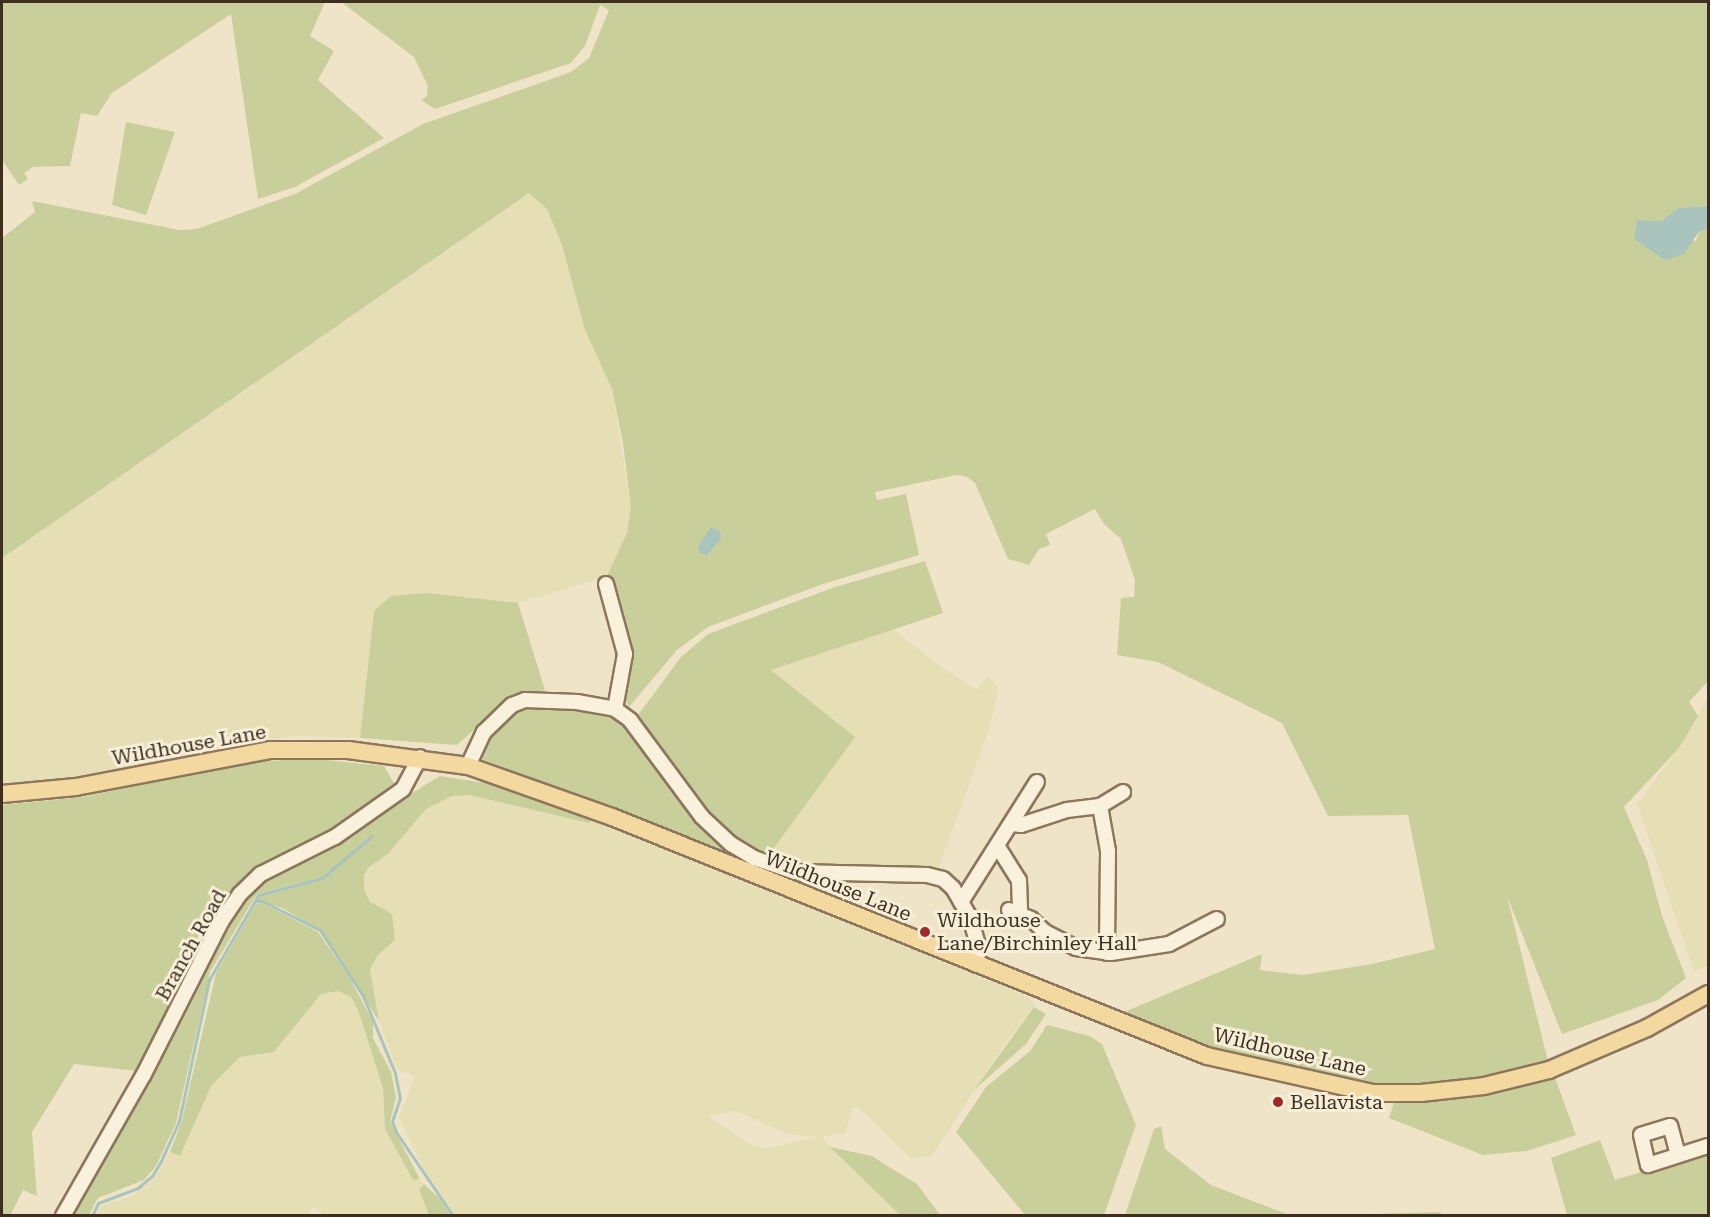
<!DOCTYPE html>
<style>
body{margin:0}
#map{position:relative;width:1710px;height:1217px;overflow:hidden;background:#f0e4c8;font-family:"Roboto Serif",serif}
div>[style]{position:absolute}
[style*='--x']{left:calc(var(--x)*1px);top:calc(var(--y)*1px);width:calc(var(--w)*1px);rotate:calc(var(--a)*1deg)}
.farmland>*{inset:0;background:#e6deb5}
.green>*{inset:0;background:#c9cf9b}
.water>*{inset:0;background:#a9c4bc}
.stream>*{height:3px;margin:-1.5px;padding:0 1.5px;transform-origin:1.5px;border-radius:1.5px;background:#a9c4bc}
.roads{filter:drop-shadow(2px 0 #8d765c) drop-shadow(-2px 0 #8d765c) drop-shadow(0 2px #8d765c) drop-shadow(0 -2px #8d765c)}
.minor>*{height:14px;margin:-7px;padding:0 7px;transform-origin:7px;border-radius:7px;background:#faf1dc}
.major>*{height:16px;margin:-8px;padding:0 8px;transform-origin:8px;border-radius:8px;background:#f3d9a0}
.dots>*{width:16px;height:16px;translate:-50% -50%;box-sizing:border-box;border:3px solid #f7eed8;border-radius:50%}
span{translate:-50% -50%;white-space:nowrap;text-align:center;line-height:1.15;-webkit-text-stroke:6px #f7eed8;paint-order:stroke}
.street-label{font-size:20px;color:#3d2e20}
.poi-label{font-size:20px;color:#3d2e20}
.left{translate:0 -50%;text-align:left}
.frame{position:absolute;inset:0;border:3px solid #3d2e20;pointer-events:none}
</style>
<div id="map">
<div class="farmland">
<i style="clip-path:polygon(529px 193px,547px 209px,562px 245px,585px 330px,612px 389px,631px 507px,627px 533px,607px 576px,518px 603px,427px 593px,374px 611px,360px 738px,295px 736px,228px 744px,89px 776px,2px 786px,2px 558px)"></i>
<i style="clip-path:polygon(893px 629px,944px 669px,977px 690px,988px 676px,998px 687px,990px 727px,939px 867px,808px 870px,769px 855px,854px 737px,770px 670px)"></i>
<i style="clip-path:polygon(1708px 698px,1708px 966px,1694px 971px,1637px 804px,1679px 748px)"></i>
<i style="clip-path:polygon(evenodd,469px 795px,588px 823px,592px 820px,1029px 997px,1035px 1005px,998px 1053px,932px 1156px,911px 1158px,858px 1107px,852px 1109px,845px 1133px,821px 1137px,900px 1215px,454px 1215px,422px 1166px,399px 1117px,415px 1077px,397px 1069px,379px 1021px,370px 969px,378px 955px,395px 940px,370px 903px,364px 889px,364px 875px,369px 867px,388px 854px,426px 809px,452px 796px,469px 795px,735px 1111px,789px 1134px,818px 1137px,766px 1149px,748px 1143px,708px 1116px,735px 1111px)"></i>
<i style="clip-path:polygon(338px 991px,351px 997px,358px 1010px,383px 1088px,385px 1129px,413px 1180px,420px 1179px,424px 1184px,419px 1189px,429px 1215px,323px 1215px,314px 1206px,307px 1216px,96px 1216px,101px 1205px,130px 1197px,143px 1188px,157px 1175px,170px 1152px,180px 1156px,211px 1086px,240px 1057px,274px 1052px,321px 994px)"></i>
</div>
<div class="green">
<i style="clip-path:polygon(2px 2px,325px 2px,310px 36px,334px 51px,318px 80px,384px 138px,295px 187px,258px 199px,231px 14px,112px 93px,97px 116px,81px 113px,70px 166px,33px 167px,24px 173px,28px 179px,19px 185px,2px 160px)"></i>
<i style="clip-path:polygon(341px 2px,1708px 2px,1708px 206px,1678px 208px,1661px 221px,1637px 220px,1696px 241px,1698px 233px,1708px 228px,1708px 681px,1689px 702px,1698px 716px,1679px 748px,1624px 807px,1647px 860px,1662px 916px,1686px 978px,1658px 1000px,1562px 1034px,1507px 896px,1548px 1061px,1485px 1078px,1389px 1085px,1341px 1079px,1246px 1058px,1117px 1015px,1262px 954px,1260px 970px,1303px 975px,1372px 964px,1435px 949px,1408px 815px,1328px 816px,1282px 723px,1158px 662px,1117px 655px,1121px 598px,1134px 597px,1135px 580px,1121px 539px,1104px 524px,1095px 509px,1046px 534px,1050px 545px,1039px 549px,1029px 565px,1008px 559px,975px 483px,967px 477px,957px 475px,875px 492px,877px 500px,906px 494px,919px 555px,823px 584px,708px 627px,677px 650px,629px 707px,620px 688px,612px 590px,607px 576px,627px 533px,631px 507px,623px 443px,612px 389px,585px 330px,562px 245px,547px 209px,529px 193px,2px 558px,2px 238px,35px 212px,32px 201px,180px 230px,197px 229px,297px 193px,423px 124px,571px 72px,589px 58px,609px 10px,600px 5px,585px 46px,571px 63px,435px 109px,421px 100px,427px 96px,428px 86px,414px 57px)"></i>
<i style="clip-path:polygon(126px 122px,175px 132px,146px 215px,112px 205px)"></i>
<i style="clip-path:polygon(925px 561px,943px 613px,771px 670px,855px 737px,769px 855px,742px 845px,699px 809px,638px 715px,681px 657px,708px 634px,835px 587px)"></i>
<i style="clip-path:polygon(427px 593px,518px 603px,545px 690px,520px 694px,503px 704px,457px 745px,360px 738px,374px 611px,391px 596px)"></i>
<i style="clip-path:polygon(538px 703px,606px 712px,621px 720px,732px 849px,729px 857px,482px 759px,480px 747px,495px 728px,523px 706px)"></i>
<i style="clip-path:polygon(307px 758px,384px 766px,395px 785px,335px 829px,265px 865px,236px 885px,137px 1071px,74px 1064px,32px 1132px,37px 1196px,23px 1190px,10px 1216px,2px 1215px,2px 805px,83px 797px,245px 763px)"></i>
<i style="clip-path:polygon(440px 776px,498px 785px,591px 820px,589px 823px,469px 795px,452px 796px,426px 809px,388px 854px,369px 867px,364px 875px,364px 889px,370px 902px,392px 914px,395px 940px,378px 955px,370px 969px,379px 1021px,320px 930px,282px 908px,257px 900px,259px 896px,324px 879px,374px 835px,322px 877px,257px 894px,210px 972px,176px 1123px,156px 1166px,144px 1180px,98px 1198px,89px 1215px,68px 1216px,223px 923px,252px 886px,395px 798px,399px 801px)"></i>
<i style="clip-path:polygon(262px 903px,318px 932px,348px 975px,373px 1022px,373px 1038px,391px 1072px,396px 1097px,390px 1122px,420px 1179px,413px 1180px,385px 1129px,383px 1088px,358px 1010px,351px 997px,338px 991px,321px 994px,274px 1052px,240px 1057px,211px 1086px,180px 1156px,170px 1152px,182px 1120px,216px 973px,256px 904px)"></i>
<i style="clip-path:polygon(1034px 1007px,1046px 1014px,1026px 1044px,974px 1090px)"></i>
<i style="clip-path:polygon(1047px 1025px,1090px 1036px,1102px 1044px,1136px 1125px,1104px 1215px,1025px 1215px,956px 1132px,986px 1087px,1030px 1051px)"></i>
<i style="clip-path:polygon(1555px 1078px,1576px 1135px,1527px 1151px,1483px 1155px,1389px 1118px,1394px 1102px,1451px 1100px)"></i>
<i style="clip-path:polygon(1161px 1126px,1165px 1149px,1211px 1185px,1289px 1215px,1125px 1215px,1154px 1129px)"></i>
<i style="clip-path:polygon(1600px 1140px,1615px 1180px,1708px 1151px,1708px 1215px,1567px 1215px,1551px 1158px)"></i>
<i style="clip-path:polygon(830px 1147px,872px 1156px,889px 1167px,917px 1184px,940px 1215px,900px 1215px)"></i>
<i style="clip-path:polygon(424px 1184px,440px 1199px,450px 1215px,429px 1215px,419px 1189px)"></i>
<i style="clip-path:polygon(1441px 1212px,1440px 1216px,1367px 1215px,1370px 1214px)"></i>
</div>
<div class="water">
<i style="clip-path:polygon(1708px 206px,1708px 228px,1698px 233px,1684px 254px,1665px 260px,1634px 239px,1637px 220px,1661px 221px,1678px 208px)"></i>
<i style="clip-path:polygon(711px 527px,720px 531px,721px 539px,707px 555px,700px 553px,698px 546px)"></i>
</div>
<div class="stream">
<i style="--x:255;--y:901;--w:7;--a:-63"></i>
<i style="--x:258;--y:895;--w:66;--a:-14.9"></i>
<i style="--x:322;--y:878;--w:65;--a:-40"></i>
<i style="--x:92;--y:1216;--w:14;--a:-65"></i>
<i style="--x:98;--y:1203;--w:43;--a:-20.6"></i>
<i style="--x:138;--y:1188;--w:18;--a:-41"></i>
<i style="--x:152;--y:1176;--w:17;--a:-59"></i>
<i style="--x:161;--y:1161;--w:44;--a:-65.8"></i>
<i style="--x:179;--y:1121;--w:144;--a:-78"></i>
<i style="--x:209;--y:980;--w:91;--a:-59.8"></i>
<i style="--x:255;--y:901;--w:7;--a:0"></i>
<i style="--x:262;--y:901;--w:65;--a:26.6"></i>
<i style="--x:320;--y:930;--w:79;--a:56.9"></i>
<i style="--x:363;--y:996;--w:83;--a:67.4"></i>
<i style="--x:395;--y:1073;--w:25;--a:79"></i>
<i style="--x:400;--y:1098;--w:24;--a:109"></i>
<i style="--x:392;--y:1121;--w:12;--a:70"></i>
<i style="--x:396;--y:1132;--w:102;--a:55.8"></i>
</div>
<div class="roads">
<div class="minor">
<i style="--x:606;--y:584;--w:73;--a:74.8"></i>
<i style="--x:625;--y:654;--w:56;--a:100.3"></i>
<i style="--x:468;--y:766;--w:38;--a:-65"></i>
<i style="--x:484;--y:732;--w:39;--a:-44"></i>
<i style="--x:512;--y:705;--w:14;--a:-21"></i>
<i style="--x:525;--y:700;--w:52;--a:2.2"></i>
<i style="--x:577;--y:702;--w:39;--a:10"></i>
<i style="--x:615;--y:709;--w:19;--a:36"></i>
<i style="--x:630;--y:720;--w:121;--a:53.4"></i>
<i style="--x:702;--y:817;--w:40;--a:43"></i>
<i style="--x:731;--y:844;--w:27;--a:31"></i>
<i style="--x:754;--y:858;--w:43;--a:18.9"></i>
<i style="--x:795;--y:872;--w:132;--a:1.3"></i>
<i style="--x:927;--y:875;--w:16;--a:14"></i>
<i style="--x:943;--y:879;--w:13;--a:42"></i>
<i style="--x:953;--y:888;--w:34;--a:60"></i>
<i style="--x:970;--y:917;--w:33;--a:74"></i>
<i style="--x:979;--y:949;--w:16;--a:101"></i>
<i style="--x:1100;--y:806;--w:46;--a:79.9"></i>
<i style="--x:1108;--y:851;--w:102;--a:90.6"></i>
<i style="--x:1012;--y:824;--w:9;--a:6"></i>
<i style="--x:1021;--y:825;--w:48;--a:-18.1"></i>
<i style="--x:1067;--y:810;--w:33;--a:-7"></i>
<i style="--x:1100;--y:806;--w:27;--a:-31"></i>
<i style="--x:998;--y:847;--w:39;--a:58"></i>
<i style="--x:1019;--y:880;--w:32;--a:88"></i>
<i style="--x:961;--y:902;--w:142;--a:-57.7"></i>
<i style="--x:1009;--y:910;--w:24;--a:22"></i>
<i style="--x:1031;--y:919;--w:19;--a:43"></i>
<i style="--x:1045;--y:932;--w:35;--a:27"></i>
<i style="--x:1076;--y:948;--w:35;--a:8"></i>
<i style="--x:1111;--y:953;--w:59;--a:-8.8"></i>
<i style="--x:1169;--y:944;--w:54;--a:-27.5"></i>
<i style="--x:1678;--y:1155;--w:30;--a:-105"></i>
<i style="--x:1670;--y:1126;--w:30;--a:163"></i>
<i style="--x:1641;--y:1135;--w:31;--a:77"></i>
<i style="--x:1648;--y:1165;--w:63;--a:-17.6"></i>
<i style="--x:63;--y:1216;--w:161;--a:-60.3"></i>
<i style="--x:143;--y:1076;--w:173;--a:-63.1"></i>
<i style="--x:221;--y:922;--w:34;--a:-56"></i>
<i style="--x:240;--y:894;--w:29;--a:-44"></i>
<i style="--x:261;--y:874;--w:83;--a:-26.6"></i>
<i style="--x:335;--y:837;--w:83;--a:-35.2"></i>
<i style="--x:403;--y:789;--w:36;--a:-62"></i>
</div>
<div class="major">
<i style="--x:2;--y:794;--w:74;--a:-5.4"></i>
<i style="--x:76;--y:787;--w:197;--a:-10.8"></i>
<i style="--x:270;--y:750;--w:78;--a:0"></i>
<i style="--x:348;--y:750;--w:121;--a:7.6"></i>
<i style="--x:468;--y:766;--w:153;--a:19.5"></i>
<i style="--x:612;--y:817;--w:641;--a:21.88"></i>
<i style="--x:1207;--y:1056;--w:170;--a:12.6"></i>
<i style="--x:1373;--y:1093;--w:48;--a:0"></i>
<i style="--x:1421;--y:1093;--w:63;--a:-6.3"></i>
<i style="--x:1484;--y:1086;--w:67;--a:-13.8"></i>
<i style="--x:1549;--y:1070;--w:107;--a:-23.2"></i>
<i style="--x:1647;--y:1028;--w:70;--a:-29.1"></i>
</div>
</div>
<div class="dots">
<i style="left:925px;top:932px;background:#9e2a2b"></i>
<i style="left:1278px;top:1102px;background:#9e2a2b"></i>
</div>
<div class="street-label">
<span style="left:189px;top:745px;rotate:-10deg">Wildhouse Lane</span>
<span style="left:838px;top:886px;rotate:22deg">Wildhouse Lane</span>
<span style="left:191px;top:945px;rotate:-61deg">Branch Road</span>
<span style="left:1290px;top:1052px;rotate:13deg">Wildhouse Lane</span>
</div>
<div class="poi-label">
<span class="left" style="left:937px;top:932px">Wildhouse<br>Lane/Birchinley Hall</span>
<span class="left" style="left:1290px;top:1102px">Bellavista</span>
</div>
<div class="frame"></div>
</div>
